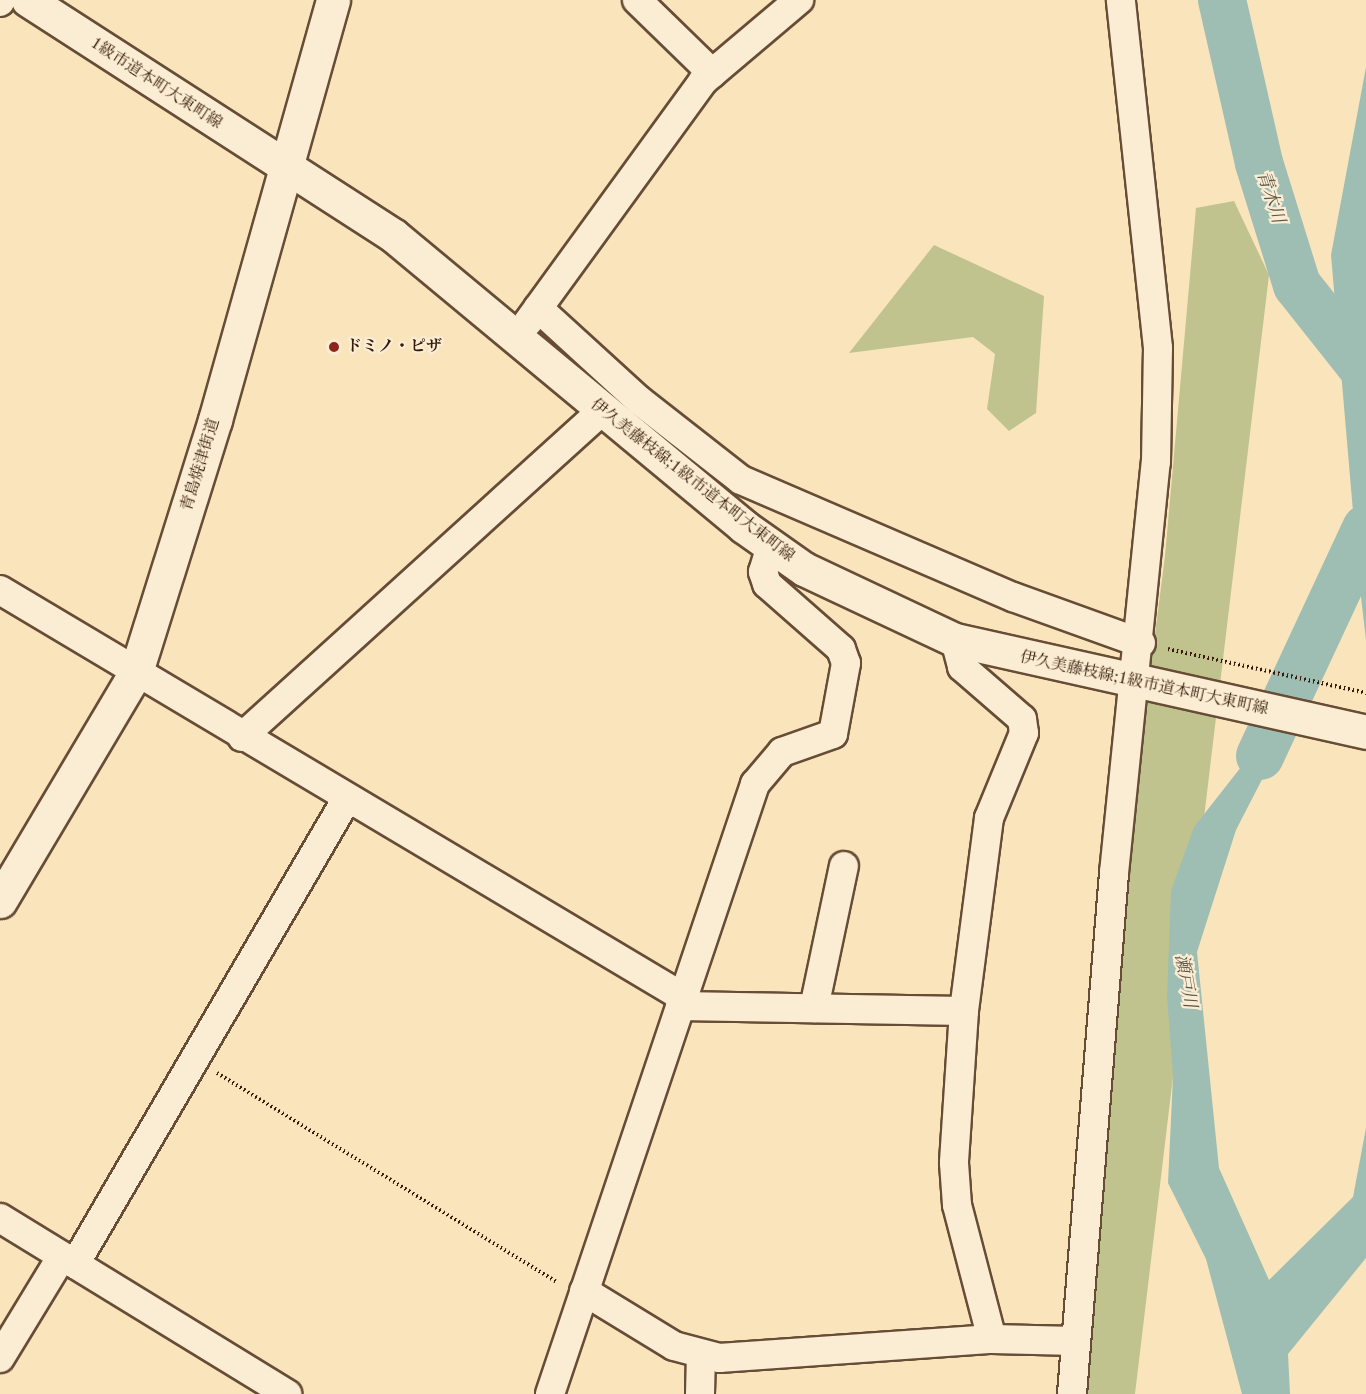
<!DOCTYPE html>
<meta charset="utf-8">
<style>
body{margin:0}
#map{position:relative;width:1366px;height:1394px;overflow:hidden;background:#f9e4bc;font-family:"Old Standard TT","Noto Serif JP",serif}
div>[style]{position:absolute}
[style*='--x']{left:calc(var(--x)*1px);top:calc(var(--y)*1px);width:calc(var(--w)*1px);rotate:calc(var(--a)*1deg)}
.green>*{inset:0;background:#c1c38e}
.water>*{inset:0;background:#9ebeb3}
.river>*{height:48px;margin:-24px;padding:0 24px;transform-origin:24px;border-radius:24px;background:#9ebeb3}
.path>*{height:4px;margin-top:-2px;transform-origin:0;background:repeating-linear-gradient(90deg,#361a0a 0 1.5px,transparent 0 4.5px)}
.roads{filter:drop-shadow(2px 0 #674c36) drop-shadow(-2px 0 #674c36) drop-shadow(0 2px #674c36) drop-shadow(0 -2px #674c36)}
.street>*{height:28px;margin:-14px;padding:0 14px;transform-origin:14px;border-radius:14px;background:#fbedd3}
.secondary>*{height:33px;margin:-16.5px;padding:0 16.5px;transform-origin:16.5px;border-radius:16.5px;background:#fbedd3}
.dots>*{width:16px;height:16px;translate:-50% -50%;box-sizing:border-box;border:3px solid #fbedd3;border-radius:50%}
span{translate:-50% -50%;white-space:nowrap;text-align:center;line-height:1.15;-webkit-text-stroke:4.5px #fbedd3;paint-order:stroke}
.street-label{font-size:16px;color:#361a0a}
.poi-label{font-size:16px;color:#361a0a;font-weight:700}
.left{translate:0 -50%;text-align:left}
.water-label{font-size:18px;color:#5a5345;font-style:italic}
</style>
<div id="map">
<div class="green">
<i style="clip-path:polygon(1234px 201px,1269px 275px,1135px 1394px,1083px 1394px,1106px 1016px,1165px 556px,1196px 208px)"></i>
<i style="clip-path:polygon(934px 245px,1044px 296px,1036px 413px,1009px 431px,987px 409px,995px 354px,973px 337px,849px 353px)"></i>
</div>
<div class="water">
<i style="clip-path:polygon(1366px 67px,1366px 640px,1359px 580px,1329px 652px,1310px 649px,1354px 523px,1331px 255px)"></i>
<i style="clip-path:polygon(1274px 725px,1289px 727px,1236px 830px,1197px 952px,1219px 1168px,1269px 1280px,1353px 1197px,1366px 1128px,1366px 1258px,1288px 1354px,1290px 1394px,1242px 1394px,1206px 1259px,1168px 1183px,1173px 1076px,1167px 996px,1171px 891px,1194px 827px)"></i>
</div>
<div class="river">
<i style="--x:1222;--y:0;--w:167;--a:77.2"></i>
<i style="--x:1259;--y:163;--w:128;--a:72.7"></i>
<i style="--x:1297;--y:285;--w:111;--a:51.6"></i>
<i style="--x:1260;--y:756;--w:251;--a:-65"></i>
</div>
<div class="path">
<i style="--x:1168;--y:649;--w:203;--a:12.5"></i>
<i style="--x:217;--y:1073;--w:400;--a:31.6"></i>
</div>
<div class="roads">
<div class="street">
<i style="--x:637;--y:0;--w:105;--a:44.2"></i>
<i style="--x:0;--y:2;--w:2;--a:-63"></i>
<i style="--x:538;--y:308;--w:138;--a:42.4"></i>
<i style="--x:640;--y:401;--w:128;--a:38"></i>
<i style="--x:741;--y:480;--w:296;--a:23.3"></i>
<i style="--x:1013;--y:597;--w:136;--a:19.8"></i>
<i style="--x:528;--y:322;--w:298;--a:-54"></i>
<i style="--x:703;--y:81;--w:126;--a:-40.2"></i>
<i style="--x:0;--y:590;--w:795;--a:30.79"></i>
<i style="--x:955;--y:640;--w:28;--a:75"></i>
<i style="--x:962;--y:667;--w:79;--a:40.9"></i>
<i style="--x:1022;--y:719;--w:14;--a:82"></i>
<i style="--x:1024;--y:733;--w:92;--a:112.4"></i>
<i style="--x:989;--y:818;--w:195;--a:97.4"></i>
<i style="--x:964;--y:1011;--w:152;--a:93.8"></i>
<i style="--x:954;--y:1163;--w:42;--a:85.9"></i>
<i style="--x:957;--y:1205;--w:138;--a:75.4"></i>
<i style="--x:242;--y:737;--w:486;--a:-42.2"></i>
<i style="--x:680;--y:1006;--w:284;--a:1"></i>
<i style="--x:814;--y:1008;--w:145;--a:-78.1"></i>
<i style="--x:0;--y:1218;--w:337;--a:31.5"></i>
<i style="--x:75;--y:1264;--w:537;--a:-59.71"></i>
<i style="--x:584;--y:1291;--w:105;--a:31.4"></i>
<i style="--x:674;--y:1346;--w:47;--a:14.9"></i>
<i style="--x:719;--y:1358;--w:274;--a:-4"></i>
<i style="--x:992;--y:1339;--w:84;--a:1.4"></i>
<i style="--x:0;--y:1358;--w:119;--a:-58.7"></i>
<i style="--x:550;--y:1394;--w:644;--a:-71.42"></i>
<i style="--x:755;--y:784;--w:42;--a:-49.8"></i>
<i style="--x:782;--y:752;--w:54;--a:-19.4"></i>
<i style="--x:833;--y:734;--w:72;--a:-79.6"></i>
<i style="--x:846;--y:663;--w:15;--a:-110"></i>
<i style="--x:841;--y:649;--w:98;--a:-138.7"></i>
<i style="--x:767;--y:584;--w:13;--a:-108"></i>
<i style="--x:763;--y:572;--w:27;--a:-73"></i>
<i style="--x:700;--y:1394;--w:40;--a:-88.6"></i>
<i style="--x:1072;--y:1394;--w:523;--a:-85.39"></i>
<i style="--x:1114;--y:873;--w:413;--a:-84.2"></i>
<i style="--x:1156;--y:462;--w:114;--a:-89"></i>
<i style="--x:1158;--y:348;--w:350;--a:-96.1"></i>
</div>
<div class="secondary">
<i style="--x:28;--y:0;--w:435;--a:32.8"></i>
<i style="--x:394;--y:236;--w:454;--a:39.7"></i>
<i style="--x:743;--y:526;--w:75;--a:35.2"></i>
<i style="--x:804;--y:569;--w:167;--a:25.2"></i>
<i style="--x:955;--y:640;--w:421;--a:12.6"></i>
<i style="--x:0;--y:901;--w:266;--a:-59.3"></i>
<i style="--x:136;--y:672;--w:264;--a:-72.6"></i>
<i style="--x:215;--y:420;--w:436;--a:-74.3"></i>
</div>
</div>
<div class="dots">
<i style="left:334px;top:347px;background:#8f2418"></i>
</div>
<div class="street-label">
<span style="left:156px;top:84px;rotate:33deg">1級市道本町大東町線</span>
<span style="left:201px;top:465px;rotate:-73deg">青島焼津街道</span>
<span style="left:692px;top:481px;rotate:38deg">伊久美藤枝線;1級市道本町大東町線</span>
<span style="left:1144px;top:684px;rotate:12deg">伊久美藤枝線;1級市道本町大東町線</span>
</div>
<div class="poi-label">
<span class="left" style="left:346px;top:347px">ドミノ・ピザ</span>
</div>
<div class="water-label">
<span style="left:1270px;top:197px;rotate:72deg">青木川</span>
<span style="left:1185px;top:981px;rotate:80deg">瀬戸川</span>
</div>
</div>
